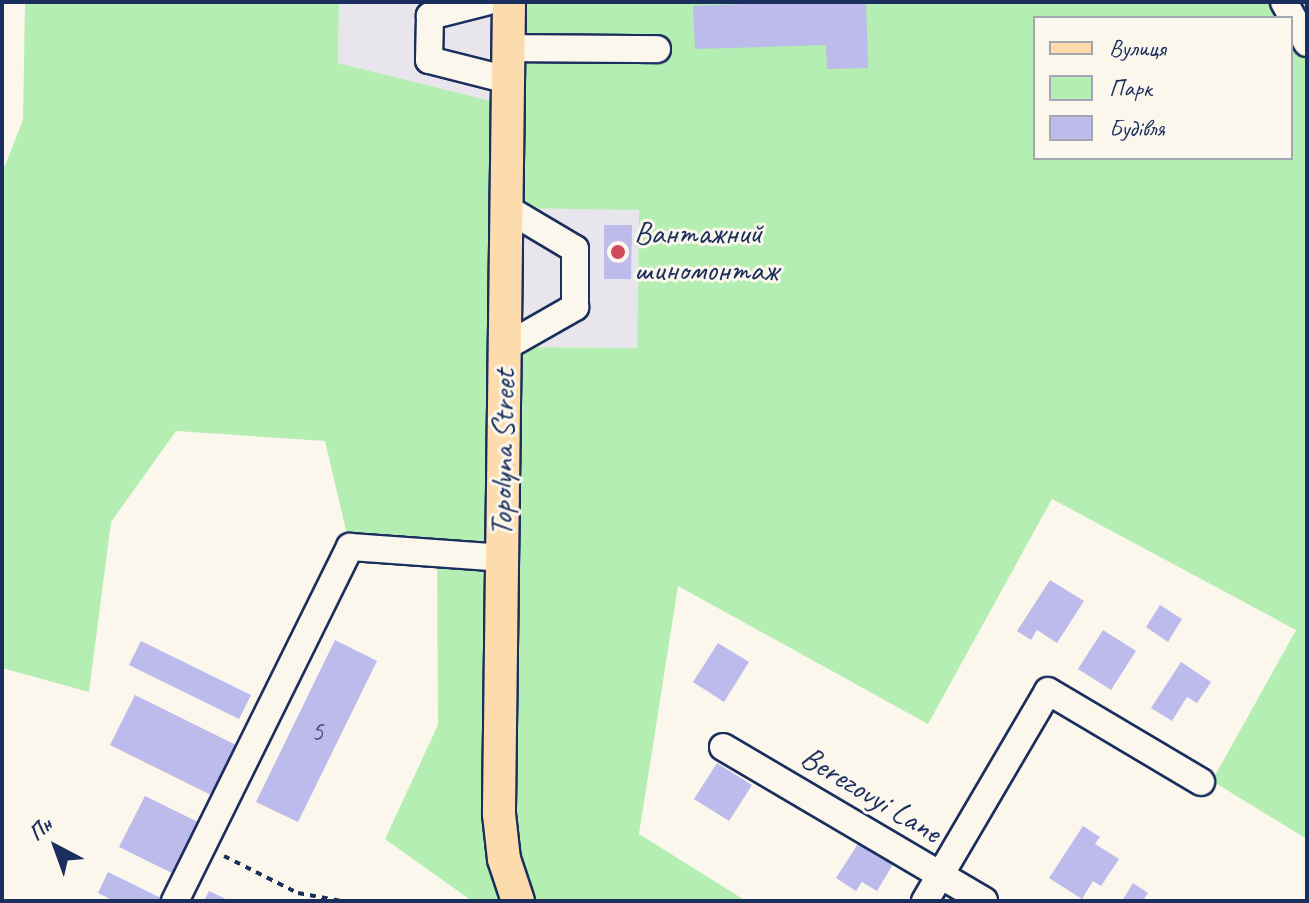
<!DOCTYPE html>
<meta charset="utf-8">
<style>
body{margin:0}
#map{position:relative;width:1309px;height:903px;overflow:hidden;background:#fbf7ec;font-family:Caveat,sans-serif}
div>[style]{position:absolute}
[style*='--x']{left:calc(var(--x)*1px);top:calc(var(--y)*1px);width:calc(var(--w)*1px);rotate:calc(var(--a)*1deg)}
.built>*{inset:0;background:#e8e5ec}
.green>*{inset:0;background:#b5eeb2}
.building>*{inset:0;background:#bdbaec}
.path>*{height:4px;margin-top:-2px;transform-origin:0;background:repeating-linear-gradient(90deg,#1b2f5e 0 6px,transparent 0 12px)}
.roads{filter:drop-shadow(2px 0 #1b2f5e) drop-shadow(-2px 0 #1b2f5e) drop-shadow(0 2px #1b2f5e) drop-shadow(0 -2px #1b2f5e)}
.minor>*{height:26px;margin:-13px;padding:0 13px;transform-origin:13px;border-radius:13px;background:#fbf7ec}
.major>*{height:32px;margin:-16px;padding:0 16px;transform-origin:16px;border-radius:16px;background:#fcdcac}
.dots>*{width:22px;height:22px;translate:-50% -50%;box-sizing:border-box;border:4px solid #fbf7ec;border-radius:50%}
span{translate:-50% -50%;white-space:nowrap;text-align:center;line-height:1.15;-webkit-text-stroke:6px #fbf7ec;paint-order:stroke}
.number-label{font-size:28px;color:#445282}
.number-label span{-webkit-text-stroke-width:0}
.poi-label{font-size:32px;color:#1b2f5e}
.left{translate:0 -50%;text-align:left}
.street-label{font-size:32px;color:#1b2f5e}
.frame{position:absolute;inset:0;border:4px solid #1b2f5e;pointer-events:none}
.legend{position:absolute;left:1033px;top:16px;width:260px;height:144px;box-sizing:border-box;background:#fbf7ec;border:2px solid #a1a7b3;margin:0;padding:10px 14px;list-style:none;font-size:24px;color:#1b2f5e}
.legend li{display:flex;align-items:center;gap:16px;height:40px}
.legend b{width:40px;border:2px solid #a1a7b3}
.north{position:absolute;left:16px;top:807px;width:80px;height:80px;-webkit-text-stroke:6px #fbf7ec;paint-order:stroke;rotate:319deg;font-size:22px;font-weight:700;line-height:32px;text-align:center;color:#1b2f5e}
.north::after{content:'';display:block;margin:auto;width:28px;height:36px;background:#1b2f5e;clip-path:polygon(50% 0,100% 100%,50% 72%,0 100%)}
</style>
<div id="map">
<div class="built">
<i style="clip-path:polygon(339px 2px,509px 2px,507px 105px,338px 63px)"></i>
<i style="clip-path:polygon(506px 208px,639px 209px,637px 348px,505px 347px)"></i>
</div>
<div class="green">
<i style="clip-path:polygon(evenodd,25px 2px,339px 2px,338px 63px,507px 105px,509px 2px,1307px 2px,1307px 839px,1212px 781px,1296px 630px,1052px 499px,928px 724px,678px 586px,639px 834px,746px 901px,472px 901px,385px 839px,438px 725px,437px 554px,350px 547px,325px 441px,176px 431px,111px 522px,89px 692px,2px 668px,2px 173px,23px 120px,25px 2px,1035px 18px,1291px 18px,1291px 158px,1035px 158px,1035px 18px,25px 2px,507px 208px,639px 210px,637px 348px,505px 347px,507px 208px)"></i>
</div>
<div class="building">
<i style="clip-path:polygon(797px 2px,866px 2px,868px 68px,827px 69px,826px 45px,695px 49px,693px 6px)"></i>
<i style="clip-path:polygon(604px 225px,632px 225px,631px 279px,604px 279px)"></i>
<i style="clip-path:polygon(1050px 580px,1084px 601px,1057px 643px,1037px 630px,1031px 640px,1017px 631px)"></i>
<i style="clip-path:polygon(1160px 605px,1182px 619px,1168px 642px,1146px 627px)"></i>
<i style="clip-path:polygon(1103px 630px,1136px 651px,1111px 690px,1078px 669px)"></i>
<i style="clip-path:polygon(335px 640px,377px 661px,298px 822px,256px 802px)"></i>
<i style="clip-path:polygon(141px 641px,251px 695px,239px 719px,129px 665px)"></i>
<i style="clip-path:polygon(718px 643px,749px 662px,724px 702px,693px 682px)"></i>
<i style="clip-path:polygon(1181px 662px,1211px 682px,1197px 703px,1187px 697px,1172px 721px,1151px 708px)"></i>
<i style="clip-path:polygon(135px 695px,238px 746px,213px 796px,110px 745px)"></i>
<i style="clip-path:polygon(717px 763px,752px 785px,729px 821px,694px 799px)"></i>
<i style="clip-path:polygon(145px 796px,200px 823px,174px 874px,119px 847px)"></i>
<i style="clip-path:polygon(1083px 826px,1100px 837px,1095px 844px,1119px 859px,1101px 886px,1093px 881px,1082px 899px,1049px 878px)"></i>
<i style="clip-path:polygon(861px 839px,895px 861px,877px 891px,862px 882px,856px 891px,836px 878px)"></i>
<i style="clip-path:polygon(108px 872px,163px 899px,162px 901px,114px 901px,98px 893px)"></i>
<i style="clip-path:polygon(1133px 883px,1148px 893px,1144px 899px,1147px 901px,1122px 901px)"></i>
<i style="clip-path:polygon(209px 891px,230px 901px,204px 901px)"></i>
</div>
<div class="path">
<i style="--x:224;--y:856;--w:83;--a:26.6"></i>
<i style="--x:298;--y:893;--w:44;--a:10.5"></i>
</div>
<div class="roads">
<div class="minor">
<i style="--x:486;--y:2;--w:58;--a:166"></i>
<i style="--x:430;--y:16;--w:44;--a:91.3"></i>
<i style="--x:429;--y:60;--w:81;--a:14.2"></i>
<i style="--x:1284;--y:2;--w:47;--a:60.7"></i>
<i style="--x:508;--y:48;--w:149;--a:0.4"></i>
<i style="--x:505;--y:347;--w:81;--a:-29.7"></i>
<i style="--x:575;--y:307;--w:58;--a:-90"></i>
<i style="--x:575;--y:249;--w:80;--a:-149.3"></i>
<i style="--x:723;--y:747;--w:303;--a:30.5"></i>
<i style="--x:175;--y:901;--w:395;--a:-63.7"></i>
<i style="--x:350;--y:547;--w:152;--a:4.1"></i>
<i style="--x:925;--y:901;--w:243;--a:-59.6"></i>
<i style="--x:1048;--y:691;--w:178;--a:30.7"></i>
</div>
<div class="major">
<i style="--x:509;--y:2;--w:812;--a:90.71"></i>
<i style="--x:499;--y:814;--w:45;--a:83.7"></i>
<i style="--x:504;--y:859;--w:44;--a:71.6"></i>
</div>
</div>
<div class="dots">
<i style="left:618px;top:252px;background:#d1495b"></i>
</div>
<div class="number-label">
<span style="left:317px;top:731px">5</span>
</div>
<div class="poi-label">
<span class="left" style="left:634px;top:252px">Вантажний<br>шиномонтаж</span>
</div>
<div class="street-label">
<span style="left:503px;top:453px;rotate:-89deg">Topolyna Street</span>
<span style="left:871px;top:795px;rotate:31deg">Berezovyi Lane</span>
</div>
<div class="frame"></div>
<ul class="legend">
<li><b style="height:10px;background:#fcdcac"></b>Вулиця</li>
<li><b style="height:22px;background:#b5eeb2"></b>Парк</li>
<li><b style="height:22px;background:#bdbaec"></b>Будівля</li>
</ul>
<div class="north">Пн</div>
</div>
